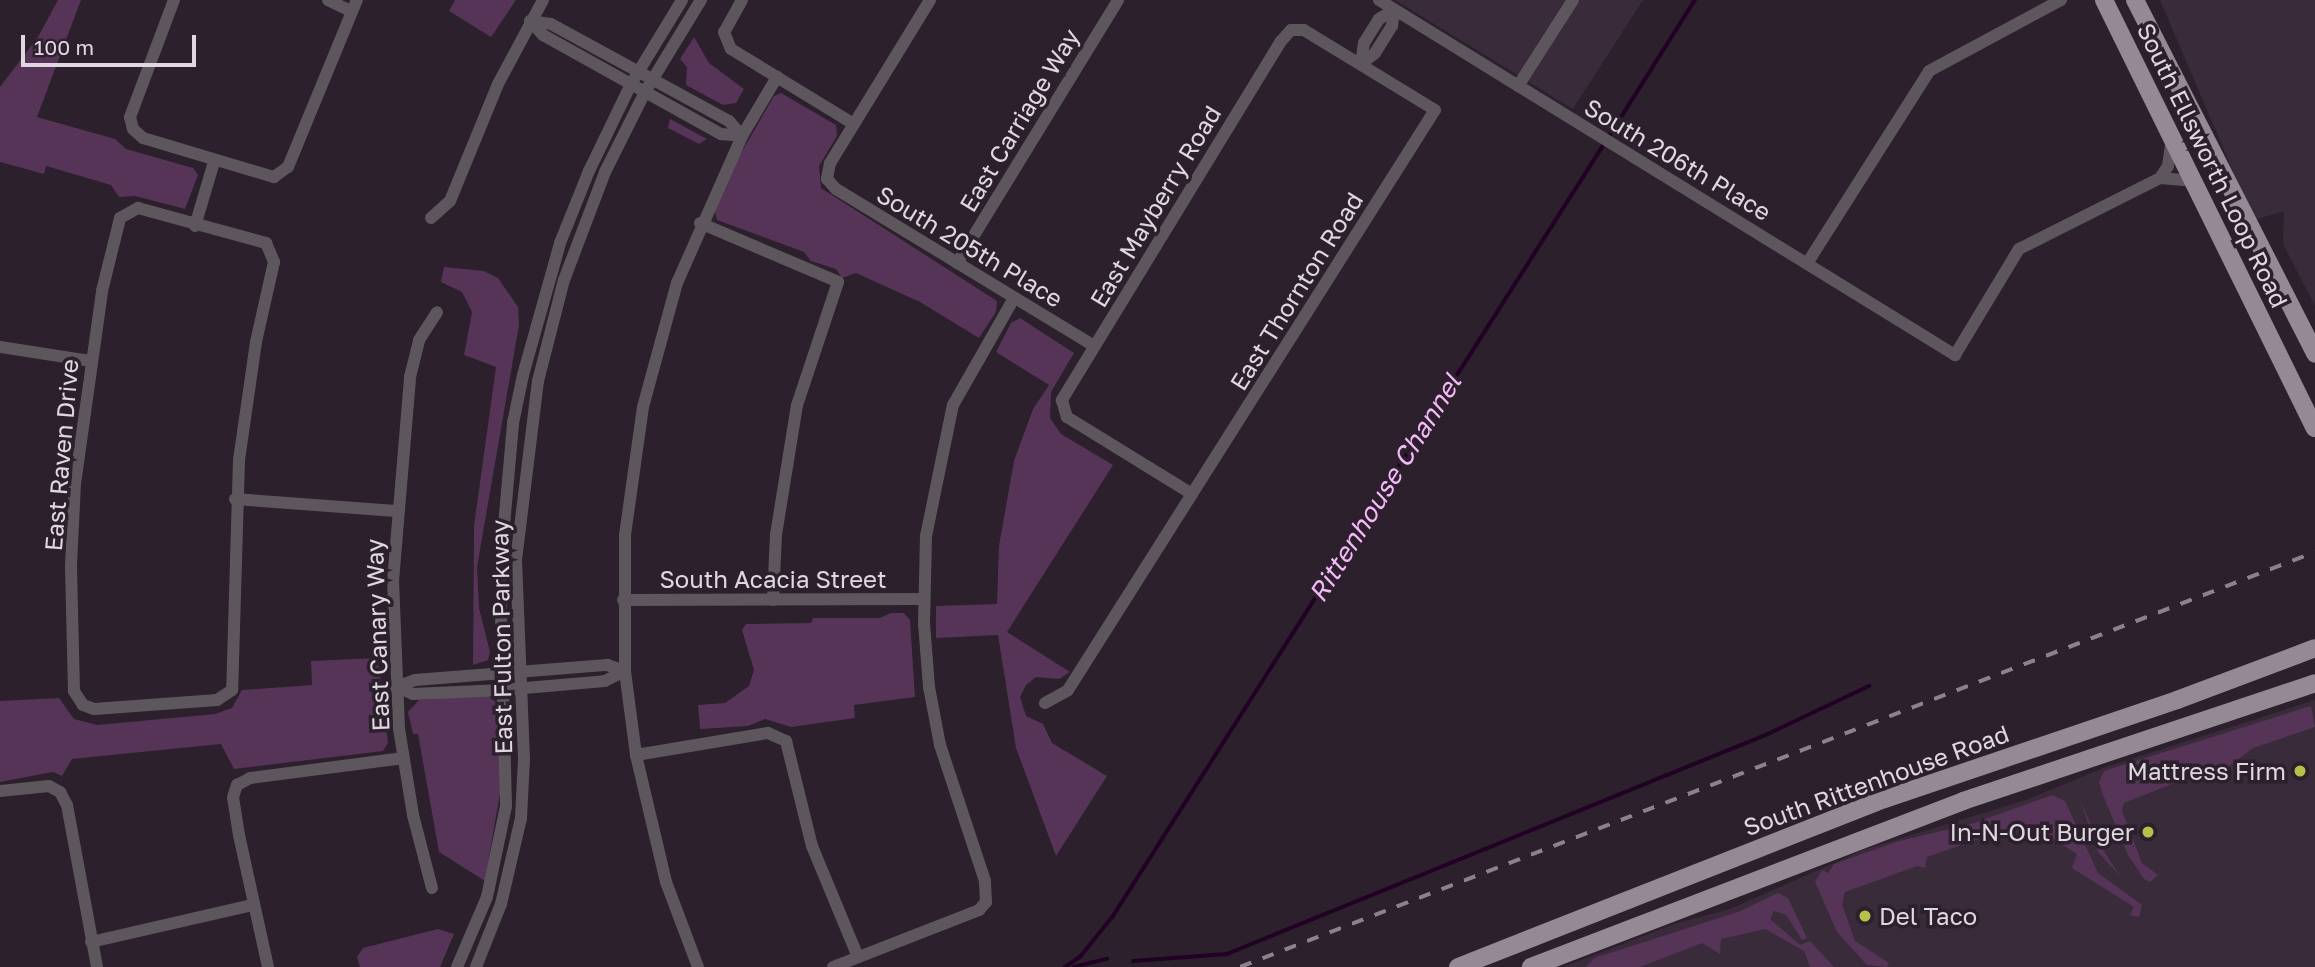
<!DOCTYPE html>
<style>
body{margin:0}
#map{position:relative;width:2315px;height:967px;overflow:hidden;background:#2b202c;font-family:"Golos Text",sans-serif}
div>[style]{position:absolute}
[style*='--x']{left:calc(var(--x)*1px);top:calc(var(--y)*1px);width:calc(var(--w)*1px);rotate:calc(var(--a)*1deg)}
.built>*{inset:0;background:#3a2b3b}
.green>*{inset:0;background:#553457}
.stream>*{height:3.5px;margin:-1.75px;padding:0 1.75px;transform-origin:1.75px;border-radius:1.75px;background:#210124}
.street>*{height:12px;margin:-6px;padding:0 6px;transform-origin:6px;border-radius:6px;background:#5d575d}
.primary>*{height:18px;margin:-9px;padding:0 9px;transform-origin:9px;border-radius:9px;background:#958995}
.rail>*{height:3.5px;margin-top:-1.75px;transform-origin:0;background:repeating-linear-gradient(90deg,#8b828c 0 12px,transparent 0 24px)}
.dots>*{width:19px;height:19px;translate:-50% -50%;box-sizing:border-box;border:4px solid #2b202c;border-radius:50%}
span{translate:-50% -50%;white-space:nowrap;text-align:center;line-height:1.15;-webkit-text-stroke:7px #2b202c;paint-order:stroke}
.street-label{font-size:24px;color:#e0d8e0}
.poi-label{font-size:24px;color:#e0d8e0}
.right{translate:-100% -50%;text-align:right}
.left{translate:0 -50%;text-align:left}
.water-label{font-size:26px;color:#f5b8f9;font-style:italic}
.scale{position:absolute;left:21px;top:35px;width:175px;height:32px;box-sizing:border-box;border:4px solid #e0d8e0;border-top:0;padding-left:9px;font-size:21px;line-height:24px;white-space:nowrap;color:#e0d8e0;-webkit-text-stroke:5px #2b202c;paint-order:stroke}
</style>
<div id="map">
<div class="built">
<i style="clip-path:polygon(1395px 0,1643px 0,1573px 109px)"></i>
<i style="clip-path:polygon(2160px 0,2315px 0,2315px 306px,2283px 244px,2284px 211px,2254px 220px)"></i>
<i style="clip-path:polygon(2315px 700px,2315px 967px,1563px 967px,1677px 923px,1730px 909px,1866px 849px,2026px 800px,2106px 767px)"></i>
</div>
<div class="green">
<i style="clip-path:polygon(58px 0,81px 0,37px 117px,115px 139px,126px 149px,193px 168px,198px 175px,185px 209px,135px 196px,119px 197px,111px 185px,46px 166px,44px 174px,0 162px,0 87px,38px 37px)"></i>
<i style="clip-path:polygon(455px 0,516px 0,491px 37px,449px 11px)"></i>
<i style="clip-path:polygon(694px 37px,709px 63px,744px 89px,736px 103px,723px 105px,686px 85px,687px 67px,680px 59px)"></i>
<i style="clip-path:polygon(781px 93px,836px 125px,837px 136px,819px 166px,821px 188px,997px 301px,996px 312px,979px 338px,920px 302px,856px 273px,842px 278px,836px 269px,811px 261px,804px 252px,717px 220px,714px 208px,740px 155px,774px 96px)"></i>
<i style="clip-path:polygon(670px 119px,707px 139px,699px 144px,668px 128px)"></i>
<i style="clip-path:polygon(444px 267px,484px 271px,498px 278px,518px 307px,519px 325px,477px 567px,479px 608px,490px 652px,488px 660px,473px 665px,474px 526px,496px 367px,464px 355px,472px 312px,462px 292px,441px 282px)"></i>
<i style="clip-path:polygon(1020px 318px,1074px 353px,1051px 392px,1050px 418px,1061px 434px,1113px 465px,1007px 632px,1070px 672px,1059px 679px,1036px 677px,1026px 685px,1020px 697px,1026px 716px,1043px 724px,1052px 743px,1107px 776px,1056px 856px,1016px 748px,998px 635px,936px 638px,936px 606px,997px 604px,999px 546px,1014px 461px,1033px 409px,1049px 385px,996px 352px,1011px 323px)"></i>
<i style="clip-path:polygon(891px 613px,904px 613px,910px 620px,915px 697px,854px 705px,855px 718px,791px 727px,765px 719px,748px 726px,700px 729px,698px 705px,725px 703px,749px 686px,754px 670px,742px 630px,746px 624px,811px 623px,813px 618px,880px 618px)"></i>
<i style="clip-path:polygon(378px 658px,388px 743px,383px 751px,234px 769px,221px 744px,72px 759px,62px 776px,53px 772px,0 782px,0 701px,59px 698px,74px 719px,97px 725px,215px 714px,232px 708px,242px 690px,312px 685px,311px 661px)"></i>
<i style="clip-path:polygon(487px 695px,497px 703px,500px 716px,501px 787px,485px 881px,439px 852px,418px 734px,413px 734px,408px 712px,419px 700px)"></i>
<i style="clip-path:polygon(2311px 706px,2315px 727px,2253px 748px,2229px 766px,2220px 765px,2124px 803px,2122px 811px,2142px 863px,2158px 875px,2150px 882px,2144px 879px,2128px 855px,2103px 795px,2099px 782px,2104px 771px)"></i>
<i style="clip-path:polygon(2052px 795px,2065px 801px,2098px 873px,2142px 905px,2139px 917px,2130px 915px,2134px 907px,2072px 868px,2077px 854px,2030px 824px,2020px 831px,2013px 827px,1927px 857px,1925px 868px,1917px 866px,1845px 892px,1842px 904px,1855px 941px,1889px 963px,1887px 967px,1867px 965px,1837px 932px,1815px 882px,1822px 870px,1828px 873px,1834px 864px,1896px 842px,1974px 823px)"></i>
<i style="clip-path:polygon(2080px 800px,2100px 845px,2120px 876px,2098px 852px)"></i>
<i style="clip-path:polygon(1778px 893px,1788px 898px,1807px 938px,1802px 940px,1786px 915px,1774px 911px,1770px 919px,1800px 945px,1810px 941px,1834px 967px,1810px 967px,1804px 951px,1765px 929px,1721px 939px,1720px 954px,1702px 943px,1640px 967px,1586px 967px,1594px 958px,1738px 912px)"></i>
<i style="clip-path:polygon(438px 929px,454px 934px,440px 967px,360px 967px,357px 957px,363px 948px)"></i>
</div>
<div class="stream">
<i style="--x:1608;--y:138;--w:163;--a:-57.8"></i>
<i style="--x:1133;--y:961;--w:94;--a:-4.3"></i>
<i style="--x:1227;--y:954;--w:584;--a:-22.13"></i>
<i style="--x:1768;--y:734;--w:112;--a:-25.4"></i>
<i style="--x:1065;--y:967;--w:18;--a:-34"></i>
<i style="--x:1080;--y:957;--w:53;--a:-51.2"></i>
<i style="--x:1113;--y:916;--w:915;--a:-57.54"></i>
<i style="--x:1074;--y:967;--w:34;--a:-14"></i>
</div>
<div class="street">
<i style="--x:174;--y:0;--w:125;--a:110.6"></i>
<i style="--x:130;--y:117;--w:12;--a:76"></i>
<i style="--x:133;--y:129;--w:13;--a:42"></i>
<i style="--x:143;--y:138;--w:137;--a:16.6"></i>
<i style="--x:274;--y:177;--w:17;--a:-36"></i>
<i style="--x:288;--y:167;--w:181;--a:-67.6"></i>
<i style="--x:328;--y:0;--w:25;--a:26"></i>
<i style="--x:742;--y:0;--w:37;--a:119"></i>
<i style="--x:724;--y:32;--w:18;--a:68"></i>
<i style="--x:731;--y:49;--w:144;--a:31.4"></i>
<i style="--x:930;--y:0;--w:191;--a:121.5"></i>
<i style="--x:830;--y:163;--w:16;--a:101"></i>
<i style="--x:827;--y:179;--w:13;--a:48"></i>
<i style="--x:836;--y:189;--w:302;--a:31.3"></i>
<i style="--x:1379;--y:0;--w:677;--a:31.65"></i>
<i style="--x:1955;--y:355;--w:124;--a:-58.9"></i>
<i style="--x:2019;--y:249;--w:158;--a:-26.7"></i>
<i style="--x:2160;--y:178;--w:14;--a:-56"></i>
<i style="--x:2168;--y:166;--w:28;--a:-82"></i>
<i style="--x:530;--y:21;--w:19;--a:47"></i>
<i style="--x:543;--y:35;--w:204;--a:29.1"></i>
<i style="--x:721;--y:134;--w:21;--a:5"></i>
<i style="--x:530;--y:21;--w:21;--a:8"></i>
<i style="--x:551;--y:24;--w:203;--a:28.6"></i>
<i style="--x:729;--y:121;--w:20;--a:49"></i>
<i style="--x:1361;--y:64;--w:21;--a:-82"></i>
<i style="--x:1364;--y:43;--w:28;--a:-58"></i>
<i style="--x:1379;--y:19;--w:17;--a:-31"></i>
<i style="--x:1361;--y:64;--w:18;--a:-38"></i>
<i style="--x:1375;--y:53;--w:32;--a:-58"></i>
<i style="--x:1392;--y:26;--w:16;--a:-83"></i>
<i style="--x:1518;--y:86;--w:102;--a:-57.4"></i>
<i style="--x:2160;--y:178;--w:35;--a:5"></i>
<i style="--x:138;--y:208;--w:133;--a:15.3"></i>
<i style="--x:266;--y:243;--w:21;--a:67"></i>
<i style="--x:274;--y:262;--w:82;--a:102.7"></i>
<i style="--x:256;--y:342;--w:119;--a:98.2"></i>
<i style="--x:239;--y:460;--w:230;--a:91.7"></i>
<i style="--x:232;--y:690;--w:18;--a:146"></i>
<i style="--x:217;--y:700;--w:123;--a:175.8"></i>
<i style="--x:94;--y:709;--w:12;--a:-160"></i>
<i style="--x:83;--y:705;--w:17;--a:-123"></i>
<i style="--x:74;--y:691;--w:126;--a:-91.4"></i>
<i style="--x:71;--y:565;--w:81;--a:-87.2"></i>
<i style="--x:75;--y:484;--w:195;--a:-82"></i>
<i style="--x:102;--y:291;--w:75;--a:-76.1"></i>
<i style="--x:120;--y:218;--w:21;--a:-29"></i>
<i style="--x:431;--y:218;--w:25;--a:-42"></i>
<i style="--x:450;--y:201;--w:126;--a:-67.7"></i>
<i style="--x:498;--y:84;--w:95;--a:-61.8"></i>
<i style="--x:700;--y:223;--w:150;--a:23.1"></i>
<i style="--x:838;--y:282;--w:130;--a:108.4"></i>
<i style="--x:797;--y:405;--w:131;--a:99.2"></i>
<i style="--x:776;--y:534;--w:66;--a:92.6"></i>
<i style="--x:195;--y:226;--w:67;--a:-73.5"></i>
<i style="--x:1808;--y:262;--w:226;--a:-57.6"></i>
<i style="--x:1929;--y:71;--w:150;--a:-28.3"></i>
<i style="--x:957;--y:263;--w:308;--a:-58.5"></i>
<i style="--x:0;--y:347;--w:91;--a:8.8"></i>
<i style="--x:235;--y:499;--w:161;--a:4.3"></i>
<i style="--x:623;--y:600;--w:300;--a:-0.2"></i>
<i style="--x:396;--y:687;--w:18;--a:22"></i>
<i style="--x:413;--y:694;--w:90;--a:-2.5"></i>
<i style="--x:503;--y:690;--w:102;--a:-5"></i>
<i style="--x:605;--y:681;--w:22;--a:-27"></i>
<i style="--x:396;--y:687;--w:20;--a:-20"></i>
<i style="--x:415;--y:680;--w:193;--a:-4.5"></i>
<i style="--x:607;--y:665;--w:19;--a:18"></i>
<i style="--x:1045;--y:703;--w:26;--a:-29"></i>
<i style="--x:1068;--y:690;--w:686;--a:-57.68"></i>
<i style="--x:1435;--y:110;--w:153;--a:-148.6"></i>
<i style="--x:1304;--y:30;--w:13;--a:180"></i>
<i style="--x:1291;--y:30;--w:15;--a:132"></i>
<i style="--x:1281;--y:41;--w:421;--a:121.4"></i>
<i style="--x:1062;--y:400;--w:18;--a:74"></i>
<i style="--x:1067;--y:417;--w:147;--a:31.6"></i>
<i style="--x:636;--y:755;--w:134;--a:-9.5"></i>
<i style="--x:768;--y:733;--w:20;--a:24"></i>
<i style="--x:786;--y:741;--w:108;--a:76.1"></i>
<i style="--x:812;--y:846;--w:120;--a:67.5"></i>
<i style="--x:0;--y:791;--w:49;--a:-5.8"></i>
<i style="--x:49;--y:786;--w:13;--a:29"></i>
<i style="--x:60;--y:792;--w:15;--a:62"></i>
<i style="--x:67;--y:805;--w:165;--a:79.5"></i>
<i style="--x:432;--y:888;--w:75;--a:-104.6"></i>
<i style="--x:413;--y:815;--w:87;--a:-99.2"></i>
<i style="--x:399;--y:729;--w:148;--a:-92.3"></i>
<i style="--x:393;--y:581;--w:205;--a:-85.2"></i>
<i style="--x:410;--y:377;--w:38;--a:-76"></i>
<i style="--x:419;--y:340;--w:33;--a:-57"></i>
<i style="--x:91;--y:942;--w:165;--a:-12.9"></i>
<i style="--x:268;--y:967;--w:135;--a:-102.4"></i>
<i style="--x:239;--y:835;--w:38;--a:-99"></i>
<i style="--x:233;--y:797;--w:13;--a:-72"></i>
<i style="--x:237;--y:785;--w:15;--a:-28"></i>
<i style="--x:250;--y:778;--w:155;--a:-7.4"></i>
<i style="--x:457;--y:967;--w:76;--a:-66.8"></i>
<i style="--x:487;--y:897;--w:93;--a:-78.2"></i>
<i style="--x:506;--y:806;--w:236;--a:-91.5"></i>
<i style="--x:500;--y:570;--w:148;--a:-84.9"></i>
<i style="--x:513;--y:423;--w:49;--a:-78.2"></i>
<i style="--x:523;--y:375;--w:137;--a:-74.3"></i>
<i style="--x:560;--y:243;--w:78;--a:-68.1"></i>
<i style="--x:589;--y:171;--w:97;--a:-64.2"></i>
<i style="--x:631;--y:84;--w:98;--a:-58.7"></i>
<i style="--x:476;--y:967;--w:68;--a:-68.4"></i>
<i style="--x:501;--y:904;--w:88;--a:-76.9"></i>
<i style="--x:521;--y:818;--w:59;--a:-87.1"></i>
<i style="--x:524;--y:759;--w:199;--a:-92.3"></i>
<i style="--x:516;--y:560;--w:180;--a:-83"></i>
<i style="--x:538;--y:381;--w:104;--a:-75.6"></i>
<i style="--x:564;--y:280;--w:116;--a:-69.2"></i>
<i style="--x:605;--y:172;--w:89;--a:-63.4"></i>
<i style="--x:645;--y:92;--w:108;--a:-58.7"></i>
<i style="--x:698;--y:967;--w:91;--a:-110.6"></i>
<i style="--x:666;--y:882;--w:130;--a:-103.3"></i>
<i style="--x:636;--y:755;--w:85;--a:-97.5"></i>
<i style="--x:625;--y:671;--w:136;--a:-90"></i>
<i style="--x:625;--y:535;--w:129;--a:-82"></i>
<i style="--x:643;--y:407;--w:129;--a:-74.7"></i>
<i style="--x:677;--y:283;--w:161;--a:-66.1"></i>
<i style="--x:742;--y:136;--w:69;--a:-59.3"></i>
<i style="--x:833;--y:967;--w:157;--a:-21.3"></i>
<i style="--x:979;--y:910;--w:11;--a:-49"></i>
<i style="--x:986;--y:902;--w:21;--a:-93"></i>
<i style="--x:985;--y:881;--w:143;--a:-108.3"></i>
<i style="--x:940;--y:745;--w:59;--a:-100.7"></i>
<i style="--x:929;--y:687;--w:63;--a:-94.5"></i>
<i style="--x:924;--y:624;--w:88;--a:-88.7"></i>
<i style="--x:926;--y:536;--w:134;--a:-78.4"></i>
<i style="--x:953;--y:405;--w:123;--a:-60.3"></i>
</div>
<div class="primary">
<i style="--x:2104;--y:0;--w:477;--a:63.8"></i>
<i style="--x:2135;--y:0;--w:397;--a:63"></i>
<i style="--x:1458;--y:967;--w:449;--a:-21.5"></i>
<i style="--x:1876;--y:802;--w:318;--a:-18.7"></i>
<i style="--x:2177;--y:700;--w:147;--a:-20.6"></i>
<i style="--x:1531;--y:967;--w:463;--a:-21"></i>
<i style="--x:1963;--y:801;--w:371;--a:-18.5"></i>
</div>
<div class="rail">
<i style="--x:1240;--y:967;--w:1152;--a:-21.11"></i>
</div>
<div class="dots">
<i style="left:2300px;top:771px;background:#b6c149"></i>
<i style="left:2148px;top:832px;background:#b6c149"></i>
<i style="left:1865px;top:916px;background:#b6c149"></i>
</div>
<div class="street-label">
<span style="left:1019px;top:120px;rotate:-59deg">East Carriage Way</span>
<span style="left:1678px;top:159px;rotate:31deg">South 206th Place</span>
<span style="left:2213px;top:165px;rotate:64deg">South Ellsworth Loop Road</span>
<span style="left:1155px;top:206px;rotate:-59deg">East Mayberry Road</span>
<span style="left:970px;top:246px;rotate:31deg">South 205th Place</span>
<span style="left:1296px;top:291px;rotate:-58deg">East Thornton Road</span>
<span style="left:61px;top:455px;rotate:-85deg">East Raven Drive</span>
<span style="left:773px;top:579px">South Acacia Street</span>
<span style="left:377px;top:635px;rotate:-92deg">East Canary Way</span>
<span style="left:501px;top:637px;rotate:-91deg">East Fulton Parkway</span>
<span style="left:1876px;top:780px;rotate:-20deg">South Rittenhouse Road</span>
</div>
<div class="poi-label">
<span class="right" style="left:2286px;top:771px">Mattress Firm</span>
<span class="right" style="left:2134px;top:832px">In-N-Out Burger</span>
<span class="left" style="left:1879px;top:916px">Del Taco</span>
</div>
<div class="water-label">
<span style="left:1385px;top:488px;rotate:-58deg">Rittenhouse Channel</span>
</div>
<div class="scale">100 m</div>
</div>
